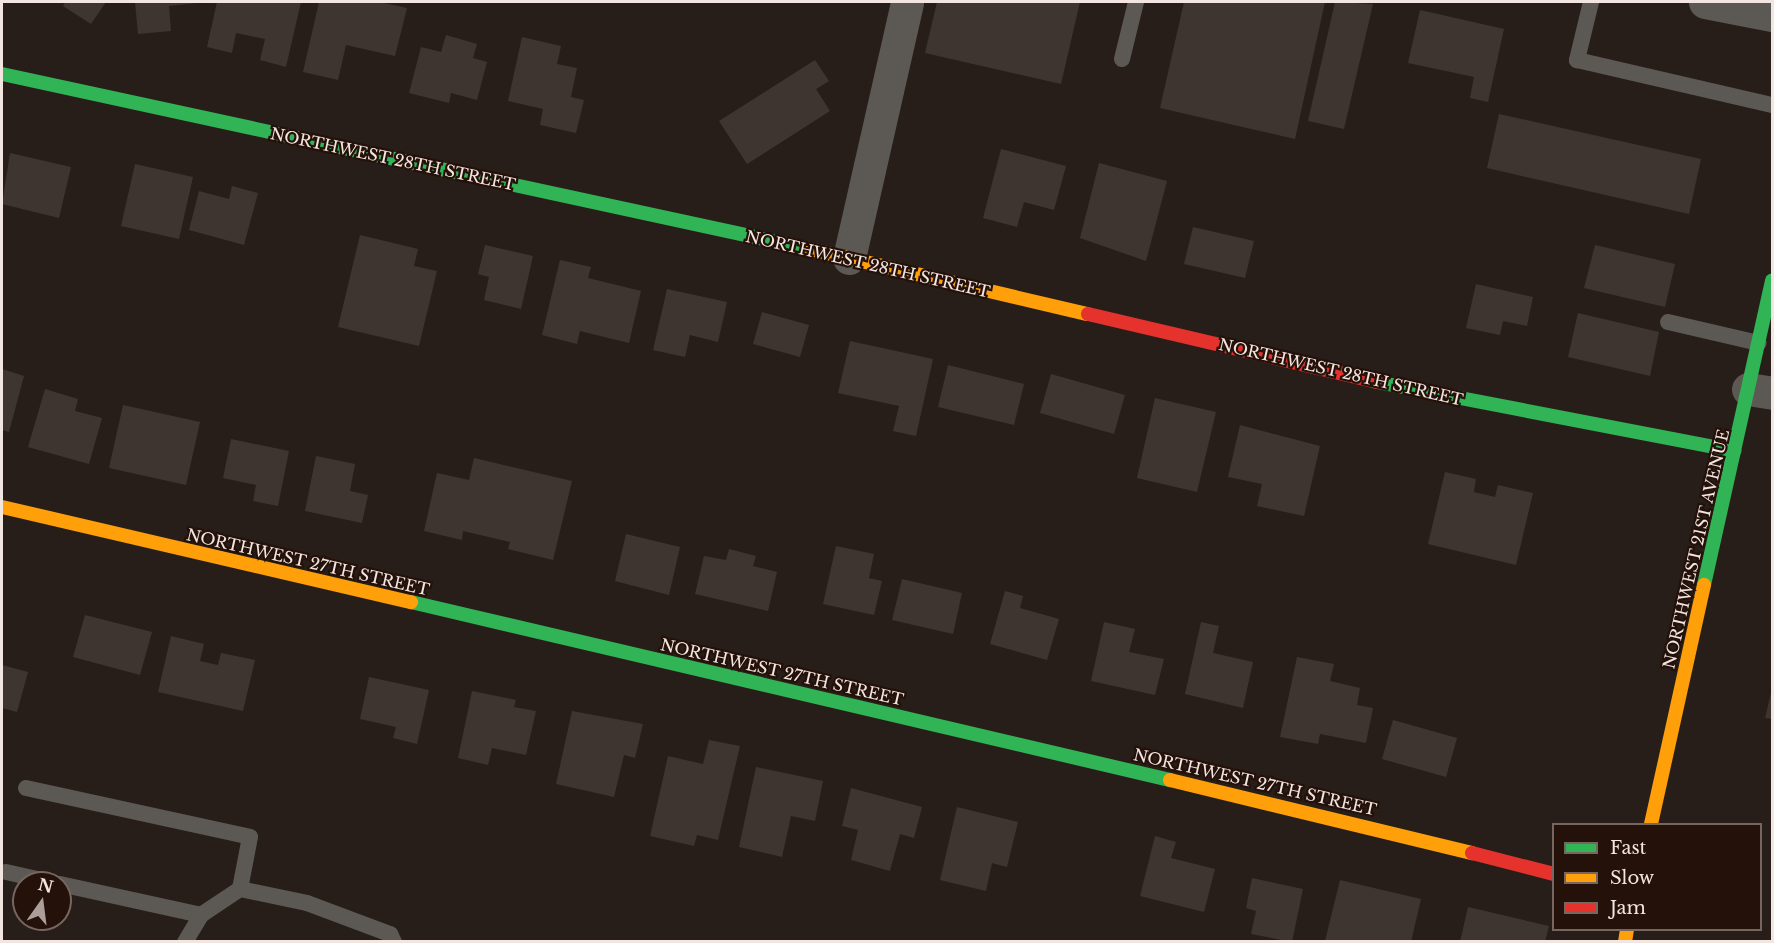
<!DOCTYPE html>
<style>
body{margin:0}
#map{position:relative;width:1774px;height:943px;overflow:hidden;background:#281e19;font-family:"Libre Baskerville",serif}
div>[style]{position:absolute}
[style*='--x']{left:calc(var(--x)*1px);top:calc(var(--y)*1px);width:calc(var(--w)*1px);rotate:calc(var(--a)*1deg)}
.building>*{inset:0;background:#3e3531}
.lane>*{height:16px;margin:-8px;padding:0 8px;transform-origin:8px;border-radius:8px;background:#5c5955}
.street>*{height:33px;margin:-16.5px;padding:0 16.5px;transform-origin:16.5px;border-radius:16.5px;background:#5c5955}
.fast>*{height:14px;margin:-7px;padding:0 7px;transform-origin:7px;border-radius:7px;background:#30b455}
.slow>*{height:14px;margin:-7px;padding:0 7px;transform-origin:7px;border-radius:7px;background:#ff9f0a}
.jam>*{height:14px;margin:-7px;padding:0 7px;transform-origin:7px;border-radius:7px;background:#e5322d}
span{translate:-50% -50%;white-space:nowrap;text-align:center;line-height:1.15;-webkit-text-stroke:4.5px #24110a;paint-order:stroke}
.street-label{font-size:16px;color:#f3e5e0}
.frame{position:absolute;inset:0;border:3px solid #f3e5e0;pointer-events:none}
.legend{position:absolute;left:1552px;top:823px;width:210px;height:108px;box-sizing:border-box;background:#24110a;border:2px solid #776660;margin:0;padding:8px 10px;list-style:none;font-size:18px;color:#f3e5e0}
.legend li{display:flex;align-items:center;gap:12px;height:30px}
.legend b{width:30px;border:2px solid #776660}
.north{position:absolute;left:12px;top:871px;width:60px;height:60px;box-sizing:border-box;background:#24110a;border:2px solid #776660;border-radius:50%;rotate:14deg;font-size:16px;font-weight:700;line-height:24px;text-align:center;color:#f3e5e0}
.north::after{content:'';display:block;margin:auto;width:21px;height:27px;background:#ac9f9a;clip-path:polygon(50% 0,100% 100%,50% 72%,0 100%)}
</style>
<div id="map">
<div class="building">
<i style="clip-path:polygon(65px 2px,106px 2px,91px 24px,63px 6px)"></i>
<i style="clip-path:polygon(135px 2px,196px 2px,197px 3px,169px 6px,171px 31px,138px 34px)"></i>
<i style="clip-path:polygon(217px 2px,301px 2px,286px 67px,260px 60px,265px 39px,236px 33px,232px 53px,207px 47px)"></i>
<i style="clip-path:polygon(319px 2px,379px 2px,407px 8px,395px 56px,346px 45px,338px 80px,303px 72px)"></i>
<i style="clip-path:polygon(937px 2px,1080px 2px,1061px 84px,925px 53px)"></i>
<i style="clip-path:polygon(1184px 2px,1325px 2px,1295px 139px,1160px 108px)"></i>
<i style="clip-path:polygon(1335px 2px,1373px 4px,1344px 129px,1308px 121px)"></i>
<i style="clip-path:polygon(1420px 10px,1504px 29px,1488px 102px,1470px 98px,1474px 77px,1408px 63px)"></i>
<i style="clip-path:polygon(446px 35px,477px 44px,473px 58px,487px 62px,477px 100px,451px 93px,449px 103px,409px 93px,421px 47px,441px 52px)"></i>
<i style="clip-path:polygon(522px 37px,561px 46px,557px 64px,577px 68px,571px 97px,584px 100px,576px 133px,540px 125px,543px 109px,508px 101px)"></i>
<i style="clip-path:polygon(815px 60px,829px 81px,816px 89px,830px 111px,747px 164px,719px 121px)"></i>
<i style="clip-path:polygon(1499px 114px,1701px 159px,1689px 214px,1487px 168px)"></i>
<i style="clip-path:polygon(1001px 149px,1066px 166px,1054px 210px,1024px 202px,1017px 227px,983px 218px)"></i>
<i style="clip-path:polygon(10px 153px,71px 167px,59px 218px,2px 204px)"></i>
<i style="clip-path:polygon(1099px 163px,1167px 181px,1146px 261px,1080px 238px)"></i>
<i style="clip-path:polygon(135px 164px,193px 177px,179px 239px,121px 226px)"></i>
<i style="clip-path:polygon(232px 186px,258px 193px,244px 245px,189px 230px,199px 191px,229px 199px)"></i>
<i style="clip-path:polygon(1193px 227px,1254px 241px,1245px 278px,1184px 264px)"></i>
<i style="clip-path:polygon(360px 235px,418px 249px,414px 266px,437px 271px,419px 346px,338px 327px)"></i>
<i style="clip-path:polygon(485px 245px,533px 256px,521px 309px,484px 300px,489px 277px,478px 274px)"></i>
<i style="clip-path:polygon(1595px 245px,1675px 264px,1665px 307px,1584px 288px)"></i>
<i style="clip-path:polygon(560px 260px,591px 267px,588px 278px,641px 291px,629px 343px,580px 331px,577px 344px,542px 335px)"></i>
<i style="clip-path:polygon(1476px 284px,1533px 297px,1527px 326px,1503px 321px,1500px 335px,1466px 328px)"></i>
<i style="clip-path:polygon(667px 289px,727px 302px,718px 342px,690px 335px,685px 357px,653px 350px)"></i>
<i style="clip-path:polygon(762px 312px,809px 325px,800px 357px,753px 344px)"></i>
<i style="clip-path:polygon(1578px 313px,1659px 332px,1650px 376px,1568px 357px)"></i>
<i style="clip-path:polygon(850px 341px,933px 359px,916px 436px,893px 431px,899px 406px,838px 393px)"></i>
<i style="clip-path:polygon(948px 365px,1024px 384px,1014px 425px,938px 407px)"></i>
<i style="clip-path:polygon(2px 369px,24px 376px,9px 432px,2px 430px)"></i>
<i style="clip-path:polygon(1051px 374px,1125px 395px,1114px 434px,1040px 413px)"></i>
<i style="clip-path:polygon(45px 389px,78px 399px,75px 411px,102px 418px,89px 464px,28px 447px)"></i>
<i style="clip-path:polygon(1155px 398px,1216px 412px,1197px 492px,1137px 478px)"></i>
<i style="clip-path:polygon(123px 405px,200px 422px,186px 485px,109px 468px)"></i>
<i style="clip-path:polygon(1240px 425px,1320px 446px,1304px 516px,1257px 506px,1262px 484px,1228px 477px)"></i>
<i style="clip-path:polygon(231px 439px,289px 451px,278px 506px,253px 501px,256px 485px,223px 478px)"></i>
<i style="clip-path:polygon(316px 456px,355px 464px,350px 491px,368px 495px,362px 523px,305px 511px)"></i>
<i style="clip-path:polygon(474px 458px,572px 481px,553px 560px,508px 549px,510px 542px,463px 531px,462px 540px,424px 531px,437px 473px,469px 480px)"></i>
<i style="clip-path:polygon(1445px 472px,1476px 479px,1474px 492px,1495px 497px,1498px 485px,1533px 493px,1516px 565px,1428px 544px)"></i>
<i style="clip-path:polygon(626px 534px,680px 547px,669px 595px,615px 581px)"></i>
<i style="clip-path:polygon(836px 546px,874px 554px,869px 578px,882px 581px,874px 615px,823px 604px)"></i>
<i style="clip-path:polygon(729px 549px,756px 556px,753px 566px,777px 572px,768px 611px,695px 594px,704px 556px,726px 560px)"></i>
<i style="clip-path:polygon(902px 579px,962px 593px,953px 634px,892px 620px)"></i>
<i style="clip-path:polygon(1005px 591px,1023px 596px,1020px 608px,1059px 619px,1047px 660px,990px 644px)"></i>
<i style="clip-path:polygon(85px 615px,152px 632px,140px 675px,73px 657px)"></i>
<i style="clip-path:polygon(1104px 622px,1135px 629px,1129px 652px,1164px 659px,1155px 695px,1091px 681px)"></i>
<i style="clip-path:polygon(1201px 622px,1219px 626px,1213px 653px,1253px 662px,1243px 708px,1185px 694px)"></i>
<i style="clip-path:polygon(171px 636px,204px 644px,200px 661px,218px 665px,221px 653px,255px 660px,243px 711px,158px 692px)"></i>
<i style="clip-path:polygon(1297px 657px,1334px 664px,1330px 681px,1360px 688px,1357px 705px,1373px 708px,1366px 743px,1320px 734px,1318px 744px,1280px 737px)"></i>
<i style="clip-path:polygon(2px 665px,28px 672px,17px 712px,2px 708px)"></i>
<i style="clip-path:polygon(369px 677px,429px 690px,417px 744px,393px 738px,396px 727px,360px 719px)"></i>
<i style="clip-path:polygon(1772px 689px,1772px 719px,1765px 718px)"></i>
<i style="clip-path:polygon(472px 691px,516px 700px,514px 707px,536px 711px,526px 755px,492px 748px,488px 765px,458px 758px)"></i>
<i style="clip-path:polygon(572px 711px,643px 724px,635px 758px,624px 755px,614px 797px,556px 784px)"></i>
<i style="clip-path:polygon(1393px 720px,1457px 738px,1446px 777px,1382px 759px)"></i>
<i style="clip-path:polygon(709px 740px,740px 746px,718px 840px,697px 835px,694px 846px,650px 836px,668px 756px,703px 764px)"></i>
<i style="clip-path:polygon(756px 767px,823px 781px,815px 821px,791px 816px,782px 857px,739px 847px)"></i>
<i style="clip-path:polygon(851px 788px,922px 807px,914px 838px,900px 834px,890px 871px,851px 860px,858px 830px,842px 826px)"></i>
<i style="clip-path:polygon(957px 807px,1018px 822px,1007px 867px,992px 863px,986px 891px,940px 880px)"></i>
<i style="clip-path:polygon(1155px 836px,1176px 842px,1171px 858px,1215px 869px,1204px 912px,1140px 896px)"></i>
<i style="clip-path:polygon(1252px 878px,1303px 889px,1292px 942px,1251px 934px,1256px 911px,1246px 908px)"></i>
<i style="clip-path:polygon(1340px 880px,1421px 899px,1411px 942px,1325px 941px)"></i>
<i style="clip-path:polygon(1468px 907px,1549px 926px,1545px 942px,1460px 942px)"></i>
</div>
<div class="lane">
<i style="--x:1591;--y:2;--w:60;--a:103.6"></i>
<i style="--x:1577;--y:60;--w:200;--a:13"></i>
<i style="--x:1122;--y:59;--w:59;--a:-76.2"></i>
<i style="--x:1668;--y:322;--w:93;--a:13"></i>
<i style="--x:26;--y:788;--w:229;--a:12.3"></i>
<i style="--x:250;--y:837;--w:53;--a:100.9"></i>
<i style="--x:240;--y:889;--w:68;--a:11.8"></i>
<i style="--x:307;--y:903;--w:89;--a:20.5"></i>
<i style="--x:390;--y:934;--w:9;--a:63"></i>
<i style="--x:6;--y:872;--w:50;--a:12.7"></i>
<i style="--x:60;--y:884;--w:144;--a:12.4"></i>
<i style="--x:201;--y:915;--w:47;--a:-33.7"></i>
<i style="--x:185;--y:942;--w:31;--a:-59"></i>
</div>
<div class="street">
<i style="--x:1705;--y:2;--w:68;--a:11"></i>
<i style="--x:849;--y:258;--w:262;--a:-77.2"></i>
<i style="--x:1748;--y:389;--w:24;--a:9"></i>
</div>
<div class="fast">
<i style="--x:2;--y:74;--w:827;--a:12.22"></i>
<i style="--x:1377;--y:382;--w:364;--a:10.9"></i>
<i style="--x:1704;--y:585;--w:312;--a:-77.4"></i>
<i style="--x:411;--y:602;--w:780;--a:13.2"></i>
</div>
<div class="slow">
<i style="--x:810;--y:249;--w:285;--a:13.2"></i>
<i style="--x:2;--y:507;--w:420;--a:13.1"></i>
<i style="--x:1170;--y:780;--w:311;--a:13.6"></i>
<i style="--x:1651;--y:824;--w:245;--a:-77.5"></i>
<i style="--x:1625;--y:942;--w:12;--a:-81"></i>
</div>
<div class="jam">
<i style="--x:1088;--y:314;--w:297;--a:13.2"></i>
<i style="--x:1472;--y:853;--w:85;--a:14.4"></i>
</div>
<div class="street-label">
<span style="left:393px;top:159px;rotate:12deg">NORTHWEST 28TH STREET</span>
<span style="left:868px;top:264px;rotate:13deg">NORTHWEST 28TH STREET</span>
<span style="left:1341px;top:372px;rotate:13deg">NORTHWEST 28TH STREET</span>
<span style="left:1696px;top:549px;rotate:-77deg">NORTHWEST 21ST AVENUE</span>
<span style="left:308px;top:562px;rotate:13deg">NORTHWEST 27TH STREET</span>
<span style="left:782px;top:672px;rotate:13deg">NORTHWEST 27TH STREET</span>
<span style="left:1255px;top:782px;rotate:13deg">NORTHWEST 27TH STREET</span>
</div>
<div class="frame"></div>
<ul class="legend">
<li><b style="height:8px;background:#30b455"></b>Fast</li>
<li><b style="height:8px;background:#ff9f0a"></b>Slow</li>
<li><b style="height:8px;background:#e5322d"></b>Jam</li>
</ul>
<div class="north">N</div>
</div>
